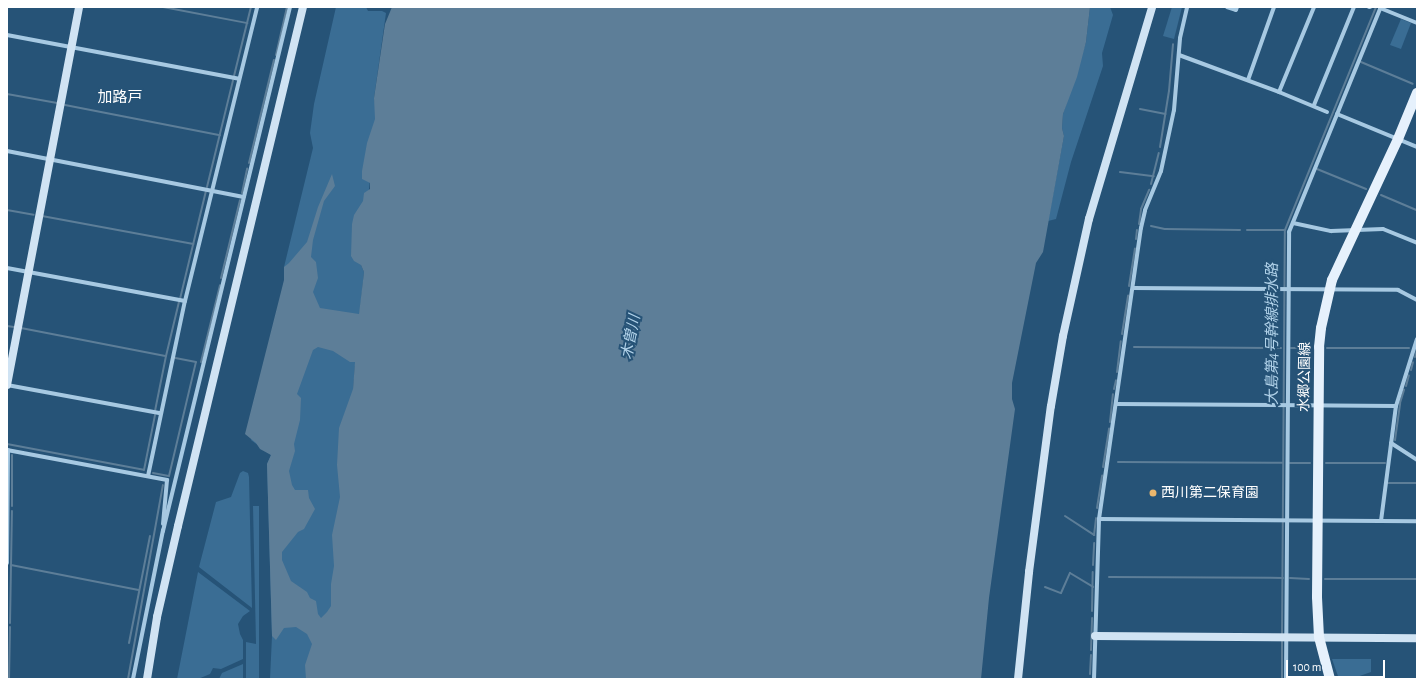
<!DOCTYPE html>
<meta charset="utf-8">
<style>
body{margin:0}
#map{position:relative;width:1424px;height:686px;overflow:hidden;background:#265377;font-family:"Alegreya Sans","Noto Sans JP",sans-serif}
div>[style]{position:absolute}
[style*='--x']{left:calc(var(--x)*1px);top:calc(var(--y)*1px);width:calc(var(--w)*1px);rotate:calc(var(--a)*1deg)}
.green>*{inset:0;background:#3a6d94}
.water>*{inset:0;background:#5d7e98}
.stream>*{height:2px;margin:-1px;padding:0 1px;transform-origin:1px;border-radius:1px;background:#5d7e98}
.street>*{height:4px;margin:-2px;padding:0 2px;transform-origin:2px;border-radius:2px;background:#a7c9e2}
.secondary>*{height:8px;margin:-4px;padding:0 4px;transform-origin:4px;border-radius:4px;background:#d0e3f3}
.primary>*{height:10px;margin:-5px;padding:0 5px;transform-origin:5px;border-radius:5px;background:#e6f1fc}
.dots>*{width:11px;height:11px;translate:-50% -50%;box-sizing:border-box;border:2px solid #265377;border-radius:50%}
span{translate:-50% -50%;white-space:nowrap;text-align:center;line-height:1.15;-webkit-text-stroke:4px #265377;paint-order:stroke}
.street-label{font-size:14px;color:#fff}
.poi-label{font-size:14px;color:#fff}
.left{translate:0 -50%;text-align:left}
.neighbourhood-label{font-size:15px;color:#fff}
.water-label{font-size:15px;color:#b2d3ea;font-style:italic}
.frame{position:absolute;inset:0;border:8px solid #fff;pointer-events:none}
.scale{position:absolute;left:1286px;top:660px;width:99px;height:18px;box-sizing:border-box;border:2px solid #fff;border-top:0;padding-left:5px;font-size:12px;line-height:14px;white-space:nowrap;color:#fff;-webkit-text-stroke:3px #265377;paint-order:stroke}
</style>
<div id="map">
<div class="green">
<i style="clip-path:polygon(336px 7px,366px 7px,368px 11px,382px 11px,386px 13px,374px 98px,377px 113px,361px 265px,364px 272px,359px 320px,330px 320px,284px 280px,284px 267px,313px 148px,310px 133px,314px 104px)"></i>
<i style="clip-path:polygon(1090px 7px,1110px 7px,1113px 15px,1102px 53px,1103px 66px,1071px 162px,1056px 219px,1048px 221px,1064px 136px,1062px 128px,1063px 114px,1086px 42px)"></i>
<i style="clip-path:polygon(1172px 7px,1182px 7px,1174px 39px,1163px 36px)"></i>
<i style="clip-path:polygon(1401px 19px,1411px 23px,1401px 49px,1390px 45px)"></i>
<i style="clip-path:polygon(302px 342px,356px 352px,333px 652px,326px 679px,270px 679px,272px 636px,267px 464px,271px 455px,251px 440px)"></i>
<i style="clip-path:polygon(243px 471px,248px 473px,249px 477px,252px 608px,199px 567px,216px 502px,231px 497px,240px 473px)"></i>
<i style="clip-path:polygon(253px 506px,259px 506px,259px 679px,246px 679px,246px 642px,256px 644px)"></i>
<i style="clip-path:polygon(198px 572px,250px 611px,243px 616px,238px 624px,240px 634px,243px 640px,243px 659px,221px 669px,213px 668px,210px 674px,198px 679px,177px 679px)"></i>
<i style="clip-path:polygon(1332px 659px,1371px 659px,1371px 672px,1351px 679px,1339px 679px)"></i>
<i style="clip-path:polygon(243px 664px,243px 679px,219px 679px,222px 673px)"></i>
</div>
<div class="water">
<i style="clip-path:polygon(evenodd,392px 7px,1090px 7px,1086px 42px,1077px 77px,1063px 114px,1062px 128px,1064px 136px,1043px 252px,1036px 263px,1012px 383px,1012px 399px,1015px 409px,989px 598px,981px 679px,306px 679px,305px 665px,312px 644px,307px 634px,296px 627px,284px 628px,276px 640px,272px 636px,267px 464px,271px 455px,260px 449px,256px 443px,245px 434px,284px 280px,284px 267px,289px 263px,307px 242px,318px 207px,332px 174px,335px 186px,324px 201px,313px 240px,311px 257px,316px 262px,318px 278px,313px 292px,320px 308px,359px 314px,364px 272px,361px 265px,354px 261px,351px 256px,352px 224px,354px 215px,363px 201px,364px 193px,370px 189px,370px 183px,362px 179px,362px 171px,367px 143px,375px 119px,374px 98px,385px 24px,392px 7px,318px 347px,333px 351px,350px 362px,355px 362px,353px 389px,339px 428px,337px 465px,340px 497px,332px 535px,334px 566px,331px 584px,331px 606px,327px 612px,321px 618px,318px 614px,316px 601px,310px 598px,307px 592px,291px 581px,282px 560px,282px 552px,298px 532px,304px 529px,315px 509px,309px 498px,308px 490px,295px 490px,292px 485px,289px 471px,295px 451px,294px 444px,300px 420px,301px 398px,297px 394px,313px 350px,318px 347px)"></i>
</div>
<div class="stream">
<i style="--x:163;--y:7;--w:86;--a:10.8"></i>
<i style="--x:276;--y:55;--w:49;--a:-77.1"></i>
<i style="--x:1361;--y:62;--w:56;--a:22.9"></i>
<i style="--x:234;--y:76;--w:71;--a:-76.2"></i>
<i style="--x:7;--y:94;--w:51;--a:10.2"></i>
<i style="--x:65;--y:105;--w:158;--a:11"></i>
<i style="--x:1140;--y:109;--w:26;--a:11"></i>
<i style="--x:1160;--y:147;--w:57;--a:-80.9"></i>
<i style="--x:1169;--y:91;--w:47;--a:-85.1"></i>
<i style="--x:249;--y:163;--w:106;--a:-76.4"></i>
<i style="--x:1317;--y:169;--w:53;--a:22.2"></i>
<i style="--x:1120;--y:172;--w:34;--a:7"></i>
<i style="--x:1151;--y:184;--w:32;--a:-76"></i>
<i style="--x:207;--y:187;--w:110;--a:-76.3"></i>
<i style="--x:242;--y:193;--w:25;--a:-78"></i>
<i style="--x:1381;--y:195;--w:39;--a:23"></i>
<i style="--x:7;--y:210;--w:27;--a:10"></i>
<i style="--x:42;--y:216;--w:154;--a:10.5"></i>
<i style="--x:1139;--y:224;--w:15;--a:-82"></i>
<i style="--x:1141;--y:209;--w:21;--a:-67"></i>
<i style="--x:1151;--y:226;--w:14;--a:12"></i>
<i style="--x:1165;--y:229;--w:75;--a:0.8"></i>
<i style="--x:1247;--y:230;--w:38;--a:0"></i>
<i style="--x:1136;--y:239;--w:9;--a:-84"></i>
<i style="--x:221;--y:278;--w:80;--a:-76.3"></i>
<i style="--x:1129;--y:286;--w:38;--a:-81"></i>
<i style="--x:180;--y:299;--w:111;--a:-76.5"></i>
<i style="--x:7;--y:326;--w:7;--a:8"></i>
<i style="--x:21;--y:328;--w:147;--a:11"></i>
<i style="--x:1122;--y:334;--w:39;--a:-81"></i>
<i style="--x:1134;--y:347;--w:147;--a:0.4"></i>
<i style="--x:1291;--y:348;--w:20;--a:0"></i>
<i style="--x:1327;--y:348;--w:82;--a:0"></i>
<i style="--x:1415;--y:357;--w:7;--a:-74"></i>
<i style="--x:201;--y:362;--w:79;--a:-76.1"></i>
<i style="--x:1411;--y:370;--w:8;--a:-76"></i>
<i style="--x:1117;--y:372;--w:31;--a:-83"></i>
<i style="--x:1406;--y:386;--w:11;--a:-75"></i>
<i style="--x:1114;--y:389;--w:9;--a:-77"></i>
<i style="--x:155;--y:411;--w:56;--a:-78.7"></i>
<i style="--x:166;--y:356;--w:56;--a:-76.5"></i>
<i style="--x:1110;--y:422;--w:28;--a:-84"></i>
<i style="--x:1395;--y:440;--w:37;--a:-82"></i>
<i style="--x:1400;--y:403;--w:14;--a:-73"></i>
<i style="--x:7;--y:444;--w:139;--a:10.7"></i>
<i style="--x:144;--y:470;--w:56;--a:-78.7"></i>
<i style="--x:1118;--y:462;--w:165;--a:0.3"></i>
<i style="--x:1290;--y:463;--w:20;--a:0"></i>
<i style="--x:1326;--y:463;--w:59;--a:0"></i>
<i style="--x:1103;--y:467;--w:39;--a:-81"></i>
<i style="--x:153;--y:473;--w:16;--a:11"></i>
<i style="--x:169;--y:476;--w:117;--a:-76.7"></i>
<i style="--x:196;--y:362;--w:21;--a:-169"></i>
<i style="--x:1388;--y:483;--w:29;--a:0"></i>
<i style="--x:12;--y:506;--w:51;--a:-90"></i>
<i style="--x:1097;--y:508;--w:33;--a:-81"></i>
<i style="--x:1065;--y:516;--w:35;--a:33"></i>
<i style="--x:1094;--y:535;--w:17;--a:-83"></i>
<i style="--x:11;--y:565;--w:130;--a:11.1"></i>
<i style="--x:1093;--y:565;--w:22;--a:-87"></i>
<i style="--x:1109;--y:577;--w:174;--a:0.3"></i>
<i style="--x:1290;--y:578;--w:19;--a:3"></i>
<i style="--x:1325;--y:579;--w:92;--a:0"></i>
<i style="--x:1045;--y:587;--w:17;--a:21"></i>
<i style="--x:1061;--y:593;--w:22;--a:-66"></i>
<i style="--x:1070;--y:573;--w:27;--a:31"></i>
<i style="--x:1092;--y:611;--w:39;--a:-89"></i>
<i style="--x:10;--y:623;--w:112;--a:-89"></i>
<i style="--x:1282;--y:636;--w:406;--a:-89.6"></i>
<i style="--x:1285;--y:230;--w:241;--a:-67.8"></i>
<i style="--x:1282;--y:640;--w:39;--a:90"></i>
<i style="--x:129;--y:643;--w:109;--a:-78.9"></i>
<i style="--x:1091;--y:650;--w:32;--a:-88"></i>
<i style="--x:1090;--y:674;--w:19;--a:-87"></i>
<i style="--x:9;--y:679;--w:52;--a:-88.9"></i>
<i style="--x:128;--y:679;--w:197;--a:-79.8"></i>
</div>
<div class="street">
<i style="--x:1227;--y:7;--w:9;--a:18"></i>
<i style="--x:1236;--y:10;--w:3;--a:-72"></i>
<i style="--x:1369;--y:7;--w:1;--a:0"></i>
<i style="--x:1380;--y:8;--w:40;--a:22"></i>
<i style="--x:7;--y:35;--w:236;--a:10.7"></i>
<i style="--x:1179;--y:55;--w:107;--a:20.3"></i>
<i style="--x:1279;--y:92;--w:52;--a:22.6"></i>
<i style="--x:1248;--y:80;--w:77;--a:-70.4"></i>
<i style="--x:1279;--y:92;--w:92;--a:-67.6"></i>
<i style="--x:1314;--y:105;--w:106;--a:-67.8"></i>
<i style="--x:1337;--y:114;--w:87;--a:22.4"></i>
<i style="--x:7;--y:151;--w:241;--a:11"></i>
<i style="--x:1293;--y:223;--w:39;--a:12"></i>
<i style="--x:1331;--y:231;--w:52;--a:-2.2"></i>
<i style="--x:1383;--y:229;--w:37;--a:22"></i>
<i style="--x:7;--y:268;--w:181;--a:10.5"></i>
<i style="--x:1133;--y:288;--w:265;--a:0.4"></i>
<i style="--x:1398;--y:290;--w:21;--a:28"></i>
<i style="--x:7;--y:385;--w:156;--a:10.4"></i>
<i style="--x:1116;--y:404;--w:280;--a:0.4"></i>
<i style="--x:1391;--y:443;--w:31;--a:33"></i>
<i style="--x:7;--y:450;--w:163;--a:10.6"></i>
<i style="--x:167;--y:480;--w:44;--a:95.2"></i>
<i style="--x:148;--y:476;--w:179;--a:-78.1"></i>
<i style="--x:185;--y:301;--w:303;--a:-76.2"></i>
<i style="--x:1099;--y:519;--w:318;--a:0.4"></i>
<i style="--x:1381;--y:521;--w:116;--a:-82.6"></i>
<i style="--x:1396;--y:406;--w:70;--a:-72.6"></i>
<i style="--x:163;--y:531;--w:539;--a:-76.38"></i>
<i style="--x:7;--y:563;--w:113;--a:-89.5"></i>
<i style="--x:133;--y:679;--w:152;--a:-78.6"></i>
<i style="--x:1094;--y:679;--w:160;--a:-88.2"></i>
<i style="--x:1099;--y:519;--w:294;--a:-81.8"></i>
<i style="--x:1141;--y:228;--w:18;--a:-77"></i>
<i style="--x:1145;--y:210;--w:42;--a:-67.7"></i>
<i style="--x:1161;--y:171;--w:62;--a:-78"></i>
<i style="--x:1174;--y:110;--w:72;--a:-85.2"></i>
<i style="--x:1180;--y:38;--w:32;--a:-77"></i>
<i style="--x:1286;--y:679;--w:447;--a:-89.6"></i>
<i style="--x:1289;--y:232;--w:243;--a:-67.8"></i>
</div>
<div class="secondary">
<i style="--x:7;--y:385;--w:385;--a:-79.2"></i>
<i style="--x:1095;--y:636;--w:322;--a:0.4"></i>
<i style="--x:147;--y:679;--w:63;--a:-80.8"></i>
<i style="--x:157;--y:617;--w:93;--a:-77"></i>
<i style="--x:178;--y:526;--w:534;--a:-76.46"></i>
<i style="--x:1018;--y:679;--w:108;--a:-84.1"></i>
<i style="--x:1029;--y:572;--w:167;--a:-82.5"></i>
<i style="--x:1051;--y:406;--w:71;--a:-80.3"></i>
<i style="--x:1063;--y:336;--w:120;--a:-77.5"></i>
<i style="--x:1089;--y:219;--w:221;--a:-73.4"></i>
</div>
<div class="primary">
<i style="--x:1330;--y:679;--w:43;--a:-104.7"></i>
<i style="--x:1319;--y:637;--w:40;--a:-92.9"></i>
<i style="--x:1317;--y:597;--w:250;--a:-89.5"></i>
<i style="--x:1319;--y:347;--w:19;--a:-84"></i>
<i style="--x:1321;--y:328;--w:49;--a:-77.1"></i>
<i style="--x:1332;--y:280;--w:156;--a:-64.9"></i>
<i style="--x:1398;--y:139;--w:50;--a:-67.6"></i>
</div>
<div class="dots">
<i style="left:1153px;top:493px;background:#ebb76d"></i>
</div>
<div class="street-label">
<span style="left:1305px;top:377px;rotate:-89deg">水郷公園線</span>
</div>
<div class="poi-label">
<span class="left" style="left:1161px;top:493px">西川第二保育園</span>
</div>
<div class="neighbourhood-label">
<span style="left:120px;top:98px">加路戸</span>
</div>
<div class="water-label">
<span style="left:1273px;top:334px;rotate:-90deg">大島第4号幹線排水路</span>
<span style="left:631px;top:337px;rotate:-79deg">木曽川</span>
</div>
<div class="frame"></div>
<div class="scale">100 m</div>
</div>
